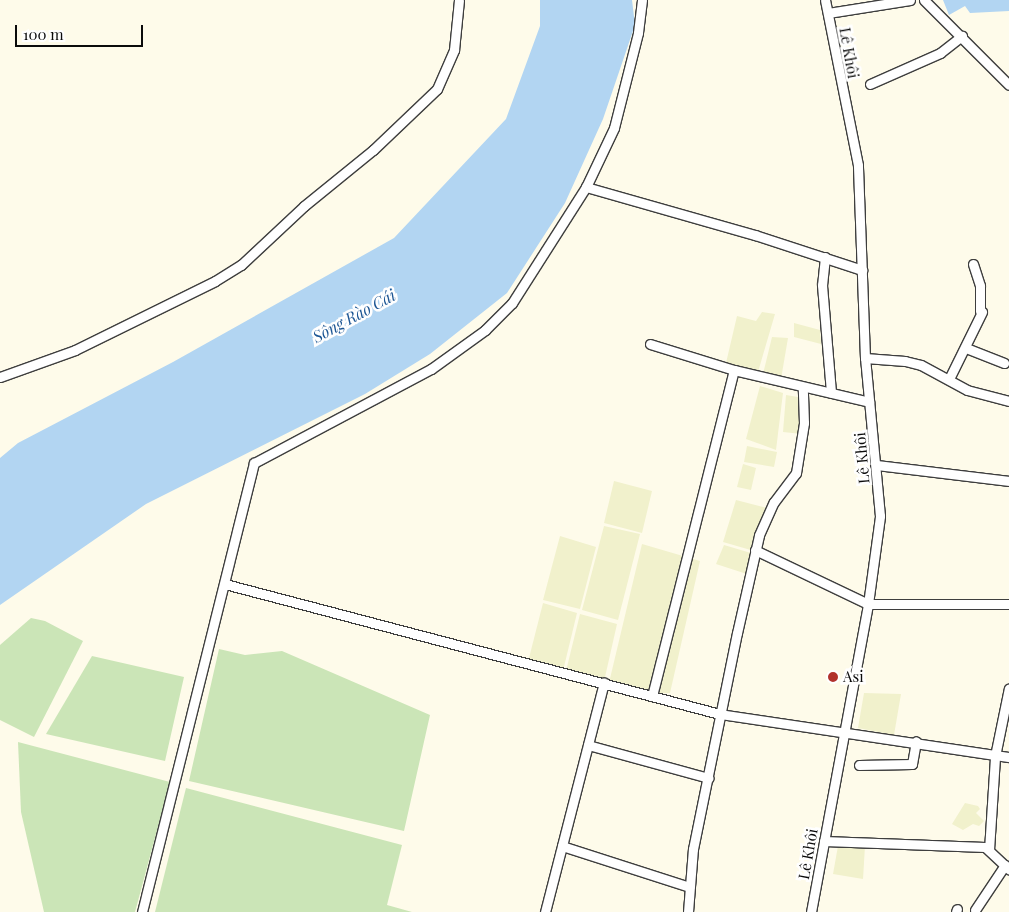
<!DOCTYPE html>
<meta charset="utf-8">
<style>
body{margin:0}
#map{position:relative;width:1009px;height:912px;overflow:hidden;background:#fefbea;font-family:"Playfair Display",serif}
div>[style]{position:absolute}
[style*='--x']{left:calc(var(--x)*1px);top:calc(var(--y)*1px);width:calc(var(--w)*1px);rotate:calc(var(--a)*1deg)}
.farmland>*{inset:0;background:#f1f1cc}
.green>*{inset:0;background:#cbe5b7}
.water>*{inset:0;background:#b2d5f2}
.roads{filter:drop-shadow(1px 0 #3e3e3e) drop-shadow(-1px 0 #3e3e3e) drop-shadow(0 1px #3e3e3e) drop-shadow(0 -1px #3e3e3e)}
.minor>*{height:9px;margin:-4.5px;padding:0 4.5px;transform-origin:4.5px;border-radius:4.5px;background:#fff}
.dots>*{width:14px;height:14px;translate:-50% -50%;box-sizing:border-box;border:2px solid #fff;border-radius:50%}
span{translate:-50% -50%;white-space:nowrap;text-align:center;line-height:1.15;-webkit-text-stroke:5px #fff;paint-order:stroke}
.street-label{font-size:15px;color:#0b0b0b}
.poi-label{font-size:15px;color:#0b0b0b}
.left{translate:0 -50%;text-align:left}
.water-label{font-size:16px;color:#1d5694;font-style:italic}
.scale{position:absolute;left:15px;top:25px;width:128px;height:22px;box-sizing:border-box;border:2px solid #0b0b0b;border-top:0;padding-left:6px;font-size:15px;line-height:18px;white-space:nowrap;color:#0b0b0b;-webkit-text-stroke:4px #fff;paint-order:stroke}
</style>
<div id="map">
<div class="farmland">
<i style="clip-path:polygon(762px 312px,775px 314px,758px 372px,726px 363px,737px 316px,756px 321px)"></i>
<i style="clip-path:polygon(794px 323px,820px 330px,821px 344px,794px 337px)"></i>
<i style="clip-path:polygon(772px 337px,788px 338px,781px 379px,763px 374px)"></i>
<i style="clip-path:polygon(760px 386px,783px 393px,776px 450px,746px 439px)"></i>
<i style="clip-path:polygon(786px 395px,804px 398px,802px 434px,783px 432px)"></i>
<i style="clip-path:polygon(747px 446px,777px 452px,774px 467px,744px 462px)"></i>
<i style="clip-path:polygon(743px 464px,756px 468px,751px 490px,737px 487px)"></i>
<i style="clip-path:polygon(614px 481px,652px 491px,642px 533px,604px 523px)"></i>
<i style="clip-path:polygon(736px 500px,767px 508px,761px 553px,723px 542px)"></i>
<i style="clip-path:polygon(604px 526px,640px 534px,618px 620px,582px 610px)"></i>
<i style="clip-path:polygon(560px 536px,596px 547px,580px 609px,543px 600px)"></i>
<i style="clip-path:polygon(642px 544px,700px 561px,670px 693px,630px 694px,608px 687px)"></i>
<i style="clip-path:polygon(724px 545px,761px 556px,753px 576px,716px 564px)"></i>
<i style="clip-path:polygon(543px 603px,577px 613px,562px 675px,527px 666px)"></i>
<i style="clip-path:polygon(580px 614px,617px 624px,603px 686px,565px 675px)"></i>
<i style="clip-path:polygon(864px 693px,901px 694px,894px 735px,858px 728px)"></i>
<i style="clip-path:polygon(965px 803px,978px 806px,980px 809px,976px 813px,984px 821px,979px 826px,973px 824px,963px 830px,952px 824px)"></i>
<i style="clip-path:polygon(838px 846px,865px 846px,863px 879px,833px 874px)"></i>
</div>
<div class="green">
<i style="clip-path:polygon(31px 618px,45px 621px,83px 641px,34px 737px,0 720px,0 645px)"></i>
<i style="clip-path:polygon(219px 649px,245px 655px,282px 651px,430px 715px,404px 831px,189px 781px)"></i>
<i style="clip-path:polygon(92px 656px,184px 677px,165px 761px,46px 734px)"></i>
<i style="clip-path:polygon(18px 742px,170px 782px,135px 912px,44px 912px,21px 812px)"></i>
<i style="clip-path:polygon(186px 788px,402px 845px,387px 905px,412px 912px,155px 912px)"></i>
</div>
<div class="water">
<i style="clip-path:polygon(540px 0,632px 0,635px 25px,603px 119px,565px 203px,507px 293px,430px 354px,365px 394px,146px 504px,0 605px,0 458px,18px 443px,173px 362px,394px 238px,506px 119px,540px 26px)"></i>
<i style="clip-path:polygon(943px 0,1009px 0,1009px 11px,970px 13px,965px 6px,949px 15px)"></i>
</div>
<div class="roads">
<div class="minor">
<i style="--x:642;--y:0;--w:33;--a:97"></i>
<i style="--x:638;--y:33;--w:98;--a:104.2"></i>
<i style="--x:614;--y:128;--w:65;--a:115.4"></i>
<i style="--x:586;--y:187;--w:176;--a:15.9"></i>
<i style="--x:755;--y:235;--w:113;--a:18.1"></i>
<i style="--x:924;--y:0;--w:120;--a:45"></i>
<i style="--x:828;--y:13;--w:83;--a:-9"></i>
<i style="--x:870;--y:84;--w:77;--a:-23.9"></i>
<i style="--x:940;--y:53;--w:28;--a:-38"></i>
<i style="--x:825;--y:257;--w:28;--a:96"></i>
<i style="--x:822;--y:285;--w:108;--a:85.2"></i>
<i style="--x:973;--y:264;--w:23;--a:72"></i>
<i style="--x:980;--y:286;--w:25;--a:90"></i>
<i style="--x:650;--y:344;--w:88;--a:17.2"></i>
<i style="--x:734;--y:370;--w:139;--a:13.3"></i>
<i style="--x:966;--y:348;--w:41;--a:21.5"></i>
<i style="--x:865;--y:358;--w:40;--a:4.3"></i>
<i style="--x:905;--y:361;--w:16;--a:14"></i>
<i style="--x:921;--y:365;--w:52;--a:28.5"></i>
<i style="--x:967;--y:390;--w:43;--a:14.7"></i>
<i style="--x:0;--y:377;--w:80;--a:-19.8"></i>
<i style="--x:75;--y:350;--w:156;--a:-26.2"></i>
<i style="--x:215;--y:281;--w:31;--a:-32"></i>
<i style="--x:241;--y:265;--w:86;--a:-43.1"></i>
<i style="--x:304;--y:206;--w:89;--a:-39.1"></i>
<i style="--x:373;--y:150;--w:88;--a:-43.6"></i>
<i style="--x:437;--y:89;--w:43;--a:-66.4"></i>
<i style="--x:454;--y:50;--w:50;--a:-84.3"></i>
<i style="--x:949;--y:379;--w:75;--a:-63.8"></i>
<i style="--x:877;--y:465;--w:133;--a:6.9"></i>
<i style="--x:755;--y:550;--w:125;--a:25.5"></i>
<i style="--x:868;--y:604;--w:141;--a:0"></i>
<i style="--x:225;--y:584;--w:512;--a:14.72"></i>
<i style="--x:720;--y:714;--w:292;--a:8.5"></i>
<i style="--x:652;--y:696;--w:336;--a:-75.9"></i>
<i style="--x:588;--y:745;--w:125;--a:15.3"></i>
<i style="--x:859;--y:765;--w:53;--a:-1.1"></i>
<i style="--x:912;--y:764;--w:23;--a:-80"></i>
<i style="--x:824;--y:841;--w:161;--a:2.1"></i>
<i style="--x:985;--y:847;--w:33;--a:43"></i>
<i style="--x:562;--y:846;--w:134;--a:17.8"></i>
<i style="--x:989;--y:850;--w:94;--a:-86.3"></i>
<i style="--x:995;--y:756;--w:69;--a:-78.4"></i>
<i style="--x:975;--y:910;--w:54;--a:-56.3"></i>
<i style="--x:142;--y:912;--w:463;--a:-76"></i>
<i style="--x:254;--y:463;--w:200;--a:-28"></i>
<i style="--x:431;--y:369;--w:67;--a:-35.8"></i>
<i style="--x:485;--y:330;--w:38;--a:-45"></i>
<i style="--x:512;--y:303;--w:138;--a:-57.5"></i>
<i style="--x:545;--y:912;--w:237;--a:-75.6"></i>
<i style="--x:688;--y:912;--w:63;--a:-85.5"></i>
<i style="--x:693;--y:849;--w:220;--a:-78.5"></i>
<i style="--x:737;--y:633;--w:100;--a:-77.3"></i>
<i style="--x:759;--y:535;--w:36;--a:-66"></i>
<i style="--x:774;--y:502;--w:36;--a:-53"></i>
<i style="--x:796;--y:473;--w:51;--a:-80.9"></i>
<i style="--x:804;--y:423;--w:36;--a:-92"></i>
<i style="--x:811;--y:912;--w:313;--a:-79.5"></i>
<i style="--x:868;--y:604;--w:89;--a:-82.2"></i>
<i style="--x:880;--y:516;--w:159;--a:-95.4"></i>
<i style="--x:865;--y:358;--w:193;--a:-92.1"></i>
<i style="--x:858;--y:165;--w:168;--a:-101.3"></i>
<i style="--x:956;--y:912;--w:3;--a:-72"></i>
</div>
</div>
<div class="dots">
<i style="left:833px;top:677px;background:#b1312d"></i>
</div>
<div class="street-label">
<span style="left:849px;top:53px;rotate:80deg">Lê Khôi</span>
<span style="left:862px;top:458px;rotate:-95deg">Lê Khôi</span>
<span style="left:808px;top:854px;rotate:-80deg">Lê Khôi</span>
</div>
<div class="poi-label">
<span class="left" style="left:843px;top:677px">Asi</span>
</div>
<div class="water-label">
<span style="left:354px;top:316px;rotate:-29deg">Sông Rào Cái</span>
</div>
<div class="scale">100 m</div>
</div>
